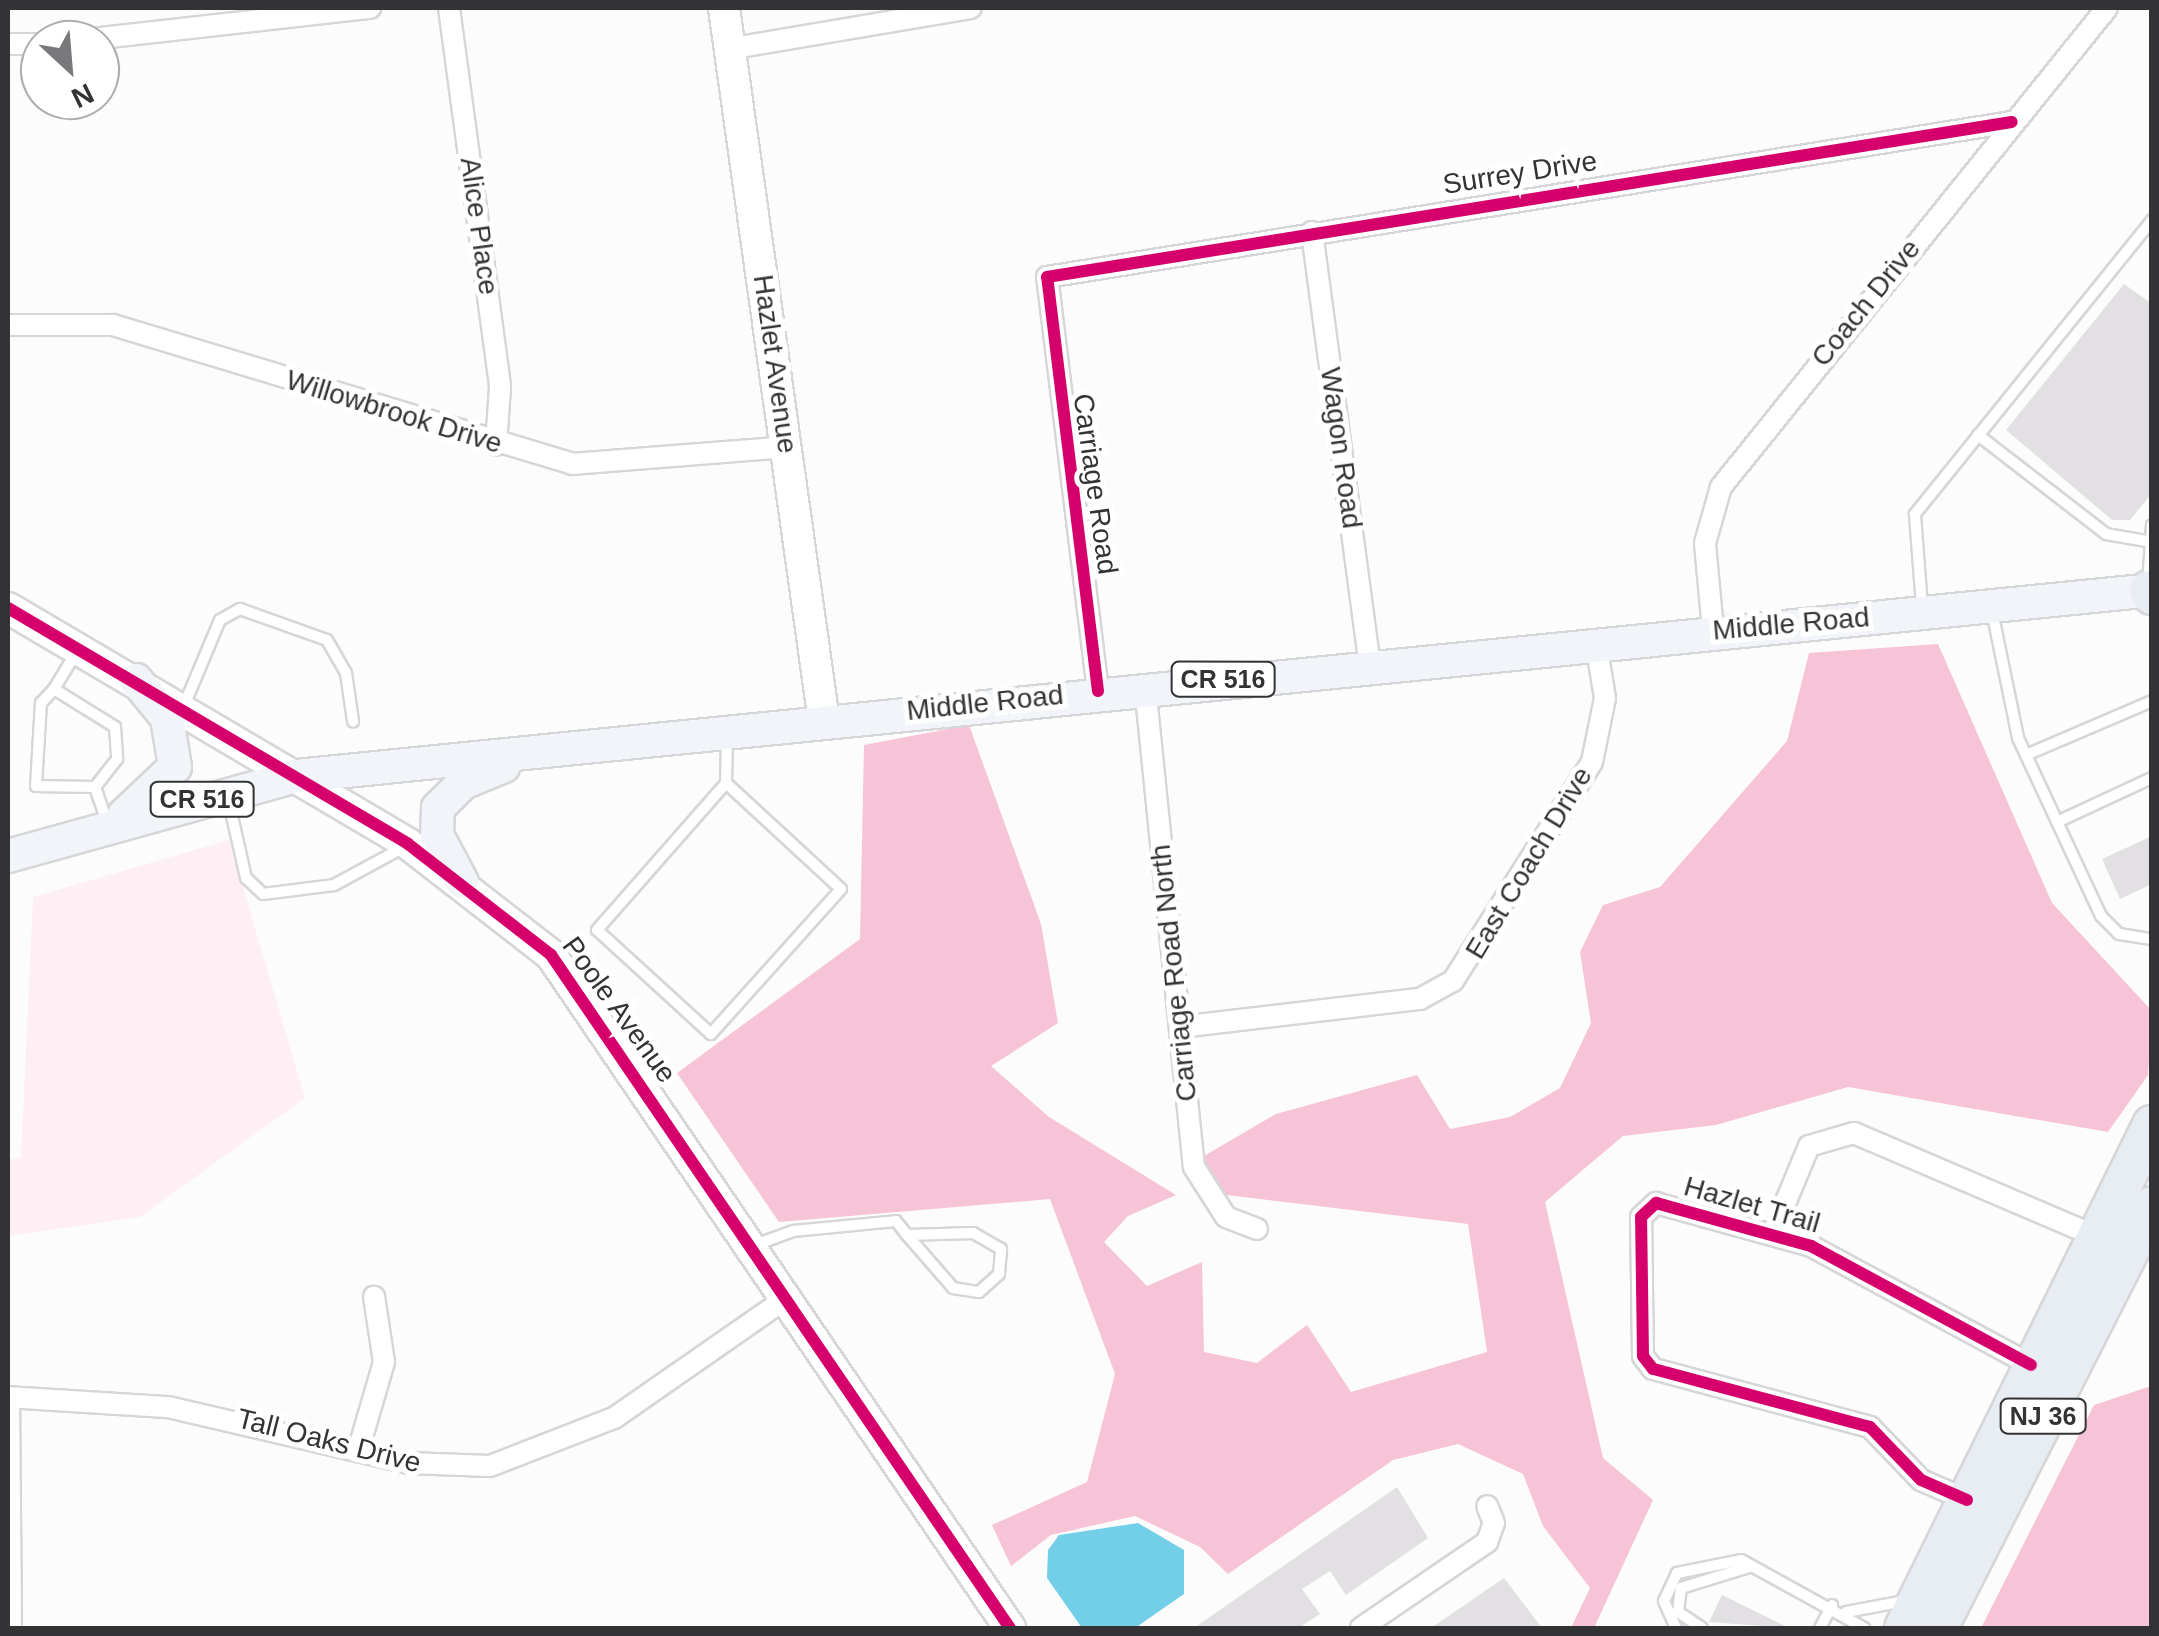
<!DOCTYPE html>
<style>
body{margin:0}
#map{position:relative;width:2159px;height:1636px;overflow:hidden;background:#fcfcfd;font-family:Arial,sans-serif}
div>[style]{position:absolute}
[style*='--x']{left:calc(var(--x)*1px);top:calc(var(--y)*1px);width:calc(var(--w)*1px);rotate:calc(var(--a)*1deg)}
.green>*{inset:0;background:#feeff4}
.forest>*{inset:0;background:#f7c3d6}
.water>*{inset:0;background:#73cfe7}
.building>*{inset:0;background:#e2e0e2}
.roads{filter:drop-shadow(2px 0 #d6d6d8) drop-shadow(-2px 0 #d6d6d8) drop-shadow(0 2px #d6d6d8) drop-shadow(0 -2px #d6d6d8)}
.lane>*{height:10px;margin:-5px;padding:0 5px;transform-origin:5px;border-radius:5px;background:#fff}
.street>*{height:20px;margin:-10px;padding:0 10px;transform-origin:10px;border-radius:10px;background:#fff}
.secondary>*{height:30px;margin:-15px;padding:0 15px;transform-origin:15px;border-radius:15px;background:#fff}
.primary>*{height:32px;margin:-16px;padding:0 16px;transform-origin:16px;border-radius:16px;background:#f1f4f8}
.highway>*{height:38px;margin:-19px;padding:0 19px;transform-origin:19px;border-radius:19px;background:#e8edf3}
.cycleway>*{height:12px;margin:-6px;padding:0 6px;transform-origin:6px;border-radius:6px;background:#d6006c}
span{translate:-50% -50%;white-space:nowrap;text-align:center;line-height:1.15;-webkit-text-stroke:10px #fff;paint-order:stroke}
.shield-label span{padding:2px 8px;background:#fff;border:2px solid;border-radius:8px;-webkit-text-stroke-width:0}
.shield-label{font-size:25px;color:#333336;font-weight:700}
.street-label{font-size:28px;color:#333336}
.frame{position:absolute;inset:0;border:10px solid #333336;pointer-events:none}
.north{position:absolute;left:20px;top:20px;width:100px;height:100px;box-sizing:border-box;background:#fff;border:2px solid #adadaf;border-radius:50%;rotate:154deg;font-size:28px;font-weight:700;line-height:40px;text-align:center;color:#333336}
.north::after{content:'';display:block;margin:auto;width:35px;height:45px;background:#79797c;clip-path:polygon(50% 0,100% 100%,50% 72%,0 100%)}
</style>
<div id="map">
<div class="green">
<i style="clip-path:polygon(229px 840px,305px 1098px,140px 1217px,8px 1236px,8px 1160px,21px 1158px,33px 897px)"></i>
</div>
<div class="forest">
<i style="clip-path:polygon(1938px 644px,2052px 903px,2152px 1011px,2148px 1075px,2108px 1132px,1848px 1087px,1716px 1125px,1623px 1136px,1545px 1202px,1603px 1458px,1653px 1500px,1594px 1628px,1571px 1628px,1590px 1588px,1543px 1526px,1523px 1474px,1458px 1444px,1393px 1460px,1228px 1574px,1200px 1547px,1135px 1516px,1051px 1535px,1011px 1566px,992px 1525px,1087px 1482px,1115px 1374px,1050px 1199px,779px 1222px,677px 1073px,860px 939px,864px 745px,969px 725px,1041px 924px,1058px 1023px,991px 1066px,1049px 1117px,1176px 1195px,1128px 1216px,1104px 1242px,1147px 1286px,1202px 1262px,1204px 1352px,1257px 1363px,1307px 1325px,1351px 1392px,1487px 1352px,1468px 1224px,1218px 1194px,1204px 1156px,1276px 1114px,1417px 1075px,1450px 1129px,1510px 1117px,1560px 1088px,1591px 1023px,1580px 952px,1603px 905px,1660px 887px,1787px 741px,1809px 653px)"></i>
<i style="clip-path:polygon(2151px 1386px,2151px 1628px,1981px 1628px,2094px 1405px)"></i>
</div>
<div class="water">
<i style="clip-path:polygon(1138px 1523px,1184px 1550px,1184px 1594px,1135px 1628px,1082px 1628px,1047px 1578px,1048px 1550px,1059px 1535px)"></i>
</div>
<div class="building">
<i style="clip-path:polygon(2124px 284px,2152px 304px,2152px 493px,2130px 520px,2112px 520px,2006px 430px)"></i>
<i style="clip-path:polygon(2152px 836px,2152px 884px,2120px 899px,2102px 859px)"></i>
<i style="clip-path:polygon(1397px 1487px,1428px 1538px,1346px 1595px,1330px 1571px,1302px 1589px,1320px 1614px,1298px 1628px,1194px 1628px)"></i>
<i style="clip-path:polygon(1504px 1578px,1542px 1628px,1431px 1628px,1466px 1604px)"></i>
<i style="clip-path:polygon(1722px 1595px,1789px 1628px,1709px 1622px)"></i>
</div>
<div class="roads">
<div class="lane">
<i style="--x:1978;--y:435;--w:162;--a:37.7"></i>
<i style="--x:2106;--y:534;--w:41;--a:9.9"></i>
<i style="--x:2148;--y:585;--w:60;--a:-86.2"></i>
<i style="--x:1922;--y:606;--w:92;--a:-94.4"></i>
<i style="--x:1915;--y:514;--w:378;--a:-51.1"></i>
<i style="--x:1992;--y:611;--w:130;--a:78.4"></i>
<i style="--x:2018;--y:738;--w:196;--a:65"></i>
<i style="--x:2101;--y:916;--w:25;--a:45"></i>
<i style="--x:2119;--y:934;--w:33;--a:9"></i>
<i style="--x:54;--y:689;--w:72;--a:31.9"></i>
<i style="--x:115;--y:727;--w:32;--a:86"></i>
<i style="--x:117;--y:759;--w:36;--a:128"></i>
<i style="--x:95;--y:787;--w:59;--a:-179"></i>
<i style="--x:36;--y:786;--w:83;--a:-86.6"></i>
<i style="--x:41;--y:703;--w:19;--a:-47"></i>
<i style="--x:54;--y:689;--w:44;--a:-58.8"></i>
<i style="--x:183;--y:708;--w:95;--a:-67.2"></i>
<i style="--x:220;--y:620;--w:23;--a:-29"></i>
<i style="--x:240;--y:609;--w:92;--a:19.6"></i>
<i style="--x:327;--y:640;--w:38;--a:60"></i>
<i style="--x:346;--y:673;--w:49;--a:81.7"></i>
<i style="--x:2026;--y:755;--w:137;--a:-23.2"></i>
<i style="--x:726;--y:783;--w:156;--a:42.7"></i>
<i style="--x:841;--y:889;--w:195;--a:131.9"></i>
<i style="--x:711;--y:1034;--w:154;--a:-137.6"></i>
<i style="--x:597;--y:930;--w:196;--a:-48.7"></i>
<i style="--x:726;--y:783;--w:43;--a:-88.7"></i>
<i style="--x:95;--y:787;--w:39;--a:71"></i>
<i style="--x:228;--y:798;--w:82;--a:77.3"></i>
<i style="--x:246;--y:878;--w:23;--a:43"></i>
<i style="--x:263;--y:894;--w:72;--a:-7.2"></i>
<i style="--x:334;--y:885;--w:80;--a:-28.5"></i>
<i style="--x:2057;--y:822;--w:105;--a:-24.9"></i>
<i style="--x:755;--y:1245;--w:40;--a:-20.2"></i>
<i style="--x:793;--y:1231;--w:103;--a:-5.5"></i>
<i style="--x:896;--y:1221;--w:18;--a:52"></i>
<i style="--x:907;--y:1235;--w:70;--a:49"></i>
<i style="--x:953;--y:1288;--w:26;--a:9"></i>
<i style="--x:979;--y:1292;--w:27;--a:-42"></i>
<i style="--x:999;--y:1274;--w:25;--a:-85"></i>
<i style="--x:1001;--y:1249;--w:32;--a:-150"></i>
<i style="--x:973;--y:1233;--w:66;--a:178.3"></i>
<i style="--x:1846;--y:1612;--w:59;--a:-10.7"></i>
<i style="--x:1676;--y:1628;--w:30;--a:-114"></i>
<i style="--x:1664;--y:1601;--w:31;--a:-65"></i>
<i style="--x:1677;--y:1573;--w:65;--a:-11.5"></i>
<i style="--x:1741;--y:1560;--w:141;--a:28.9"></i>
<i style="--x:1702;--y:1628;--w:29;--a:-146"></i>
<i style="--x:1678;--y:1612;--w:24;--a:-83"></i>
<i style="--x:1681;--y:1588;--w:74;--a:-17.2"></i>
<i style="--x:1820;--y:1628;--w:26;--a:-62"></i>
</div>
<div class="street">
<i style="--x:449;--y:8;--w:382;--a:82.3"></i>
<i style="--x:500;--y:387;--w:58;--a:93.9"></i>
<i style="--x:83;--y:40;--w:289;--a:-6.4"></i>
<i style="--x:8;--y:44;--w:32;--a:0"></i>
<i style="--x:734;--y:48;--w:240;--a:-9.6"></i>
<i style="--x:1312;--y:232;--w:436;--a:82.4"></i>
<i style="--x:8;--y:325;--w:105;--a:0"></i>
<i style="--x:113;--y:325;--w:480;--a:16.8"></i>
<i style="--x:572;--y:464;--w:215;--a:-4.5"></i>
<i style="--x:1713;--y:630;--w:87;--a:-95.3"></i>
<i style="--x:1705;--y:543;--w:58;--a:-74.1"></i>
<i style="--x:1721;--y:487;--w:615;--a:-51.14"></i>
<i style="--x:1145;--y:686;--w:483;--a:84.2"></i>
<i style="--x:1194;--y:1167;--w:59;--a:57.4"></i>
<i style="--x:1226;--y:1217;--w:33;--a:21"></i>
<i style="--x:1098;--y:691;--w:417;--a:-97"></i>
<i style="--x:1047;--y:277;--w:977;--a:-9.13"></i>
<i style="--x:1180;--y:1027;--w:242;--a:-6.7"></i>
<i style="--x:1420;--y:999;--w:38;--a:-29"></i>
<i style="--x:1453;--y:981;--w:259;--a:-57.6"></i>
<i style="--x:1592;--y:762;--w:65;--a:-78.5"></i>
<i style="--x:1605;--y:698;--w:56;--a:-99.3"></i>
<i style="--x:1788;--y:1239;--w:33;--a:-97"></i>
<i style="--x:1784;--y:1206;--w:65;--a:-67.4"></i>
<i style="--x:1809;--y:1146;--w:47;--a:-16.1"></i>
<i style="--x:1854;--y:1133;--w:265;--a:23.1"></i>
<i style="--x:8;--y:1397;--w:160;--a:3.6"></i>
<i style="--x:168;--y:1407;--w:246;--a:13.1"></i>
<i style="--x:408;--y:1463;--w:82;--a:2.1"></i>
<i style="--x:490;--y:1466;--w:133;--a:-21.2"></i>
<i style="--x:614;--y:1418;--w:207;--a:-34.8"></i>
<i style="--x:9;--y:1397;--w:231;--a:89.5"></i>
<i style="--x:358;--y:1451;--w:93;--a:-73.7"></i>
<i style="--x:384;--y:1362;--w:66;--a:-98.7"></i>
<i style="--x:1967;--y:1500;--w:50;--a:-156.5"></i>
<i style="--x:1921;--y:1480;--w:74;--a:-133.9"></i>
<i style="--x:1870;--y:1427;--w:225;--a:-165"></i>
<i style="--x:1653;--y:1369;--w:16;--a:-128"></i>
<i style="--x:1643;--y:1356;--w:139;--a:-90.8"></i>
<i style="--x:1641;--y:1217;--w:21;--a:-43"></i>
<i style="--x:1656;--y:1203;--w:161;--a:15.5"></i>
<i style="--x:1811;--y:1246;--w:250;--a:28.4"></i>
<i style="--x:1361;--y:1628;--w:153;--a:-34.3"></i>
<i style="--x:1487;--y:1542;--w:20;--a:-70"></i>
<i style="--x:1494;--y:1523;--w:18;--a:-112"></i>
</div>
<div class="secondary">
<i style="--x:724;--y:8;--w:720;--a:82.02"></i>
<i style="--x:8;--y:608;--w:464;--a:30.5"></i>
<i style="--x:408;--y:844;--w:181;--a:37.8"></i>
<i style="--x:551;--y:955;--w:815;--a:55.71"></i>
</div>
<div class="primary">
<i style="--x:124;--y:815;--w:70;--a:-43.3"></i>
<i style="--x:175;--y:767;--w:50;--a:-99.3"></i>
<i style="--x:167;--y:718;--w:49;--a:-129.2"></i>
<i style="--x:8;--y:856;--w:299;--a:-15.5"></i>
<i style="--x:296;--y:776;--w:1865;--a:-5.72"></i>
<i style="--x:462;--y:882;--w:53;--a:-118"></i>
<i style="--x:437;--y:835;--w:27;--a:-88"></i>
<i style="--x:438;--y:808;--w:35;--a:-45"></i>
<i style="--x:463;--y:783;--w:44;--a:-22.5"></i>
</div>
<div class="highway">
<i style="--x:2149;--y:590;--w:6;--a:59"></i>
<i style="--x:1904;--y:1628;--w:561;--a:-63.75"></i>
<i style="--x:1938;--y:1628;--w:473;--a:-63.1"></i>
</div>
</div>
<div class="cycleway">
<i style="--x:8;--y:608;--w:464;--a:30.5"></i>
<i style="--x:408;--y:844;--w:181;--a:37.8"></i>
<i style="--x:551;--y:955;--w:815;--a:55.71"></i>
<i style="--x:1098;--y:691;--w:417;--a:-97"></i>
<i style="--x:1047;--y:277;--w:977;--a:-9.13"></i>
<i style="--x:1967;--y:1500;--w:50;--a:-156.5"></i>
<i style="--x:1921;--y:1480;--w:74;--a:-133.9"></i>
<i style="--x:1870;--y:1427;--w:225;--a:-165"></i>
<i style="--x:1653;--y:1369;--w:16;--a:-128"></i>
<i style="--x:1643;--y:1356;--w:139;--a:-90.8"></i>
<i style="--x:1641;--y:1217;--w:21;--a:-43"></i>
<i style="--x:1656;--y:1203;--w:161;--a:15.5"></i>
<i style="--x:1811;--y:1246;--w:250;--a:28.4"></i>
</div>
<div class="shield-label">
<span style="left:1223px;top:679px">CR 516</span>
<span style="left:202px;top:799px">CR 516</span>
<span style="left:2043px;top:1416px">NJ 36</span>
</div>
<div class="street-label">
<span style="left:1520px;top:173px;rotate:-9deg">Surrey Drive</span>
<span style="left:479px;top:226px;rotate:82deg">Alice Place</span>
<span style="left:1866px;top:303px;rotate:-51deg">Coach Drive</span>
<span style="left:775px;top:364px;rotate:82deg">Hazlet Avenue</span>
<span style="left:394px;top:412px;rotate:17deg">Willowbrook Drive</span>
<span style="left:1341px;top:448px;rotate:82deg">Wagon Road</span>
<span style="left:1095px;top:484px;rotate:82deg">Carriage Road</span>
<span style="left:1791px;top:624px;rotate:-5deg">Middle Road</span>
<span style="left:985px;top:703px;rotate:-6deg">Middle Road</span>
<span style="left:1529px;top:863px;rotate:-59deg">East Coach Drive</span>
<span style="left:1174px;top:973px;rotate:-96deg">Carriage Road North</span>
<span style="left:619px;top:1010px;rotate:54deg">Poole Avenue</span>
<span style="left:1752px;top:1205px;rotate:16deg">Hazlet Trail</span>
<span style="left:329px;top:1441px;rotate:14deg">Tall Oaks Drive</span>
</div>
<div class="frame"></div>
<div class="north">N</div>
</div>
